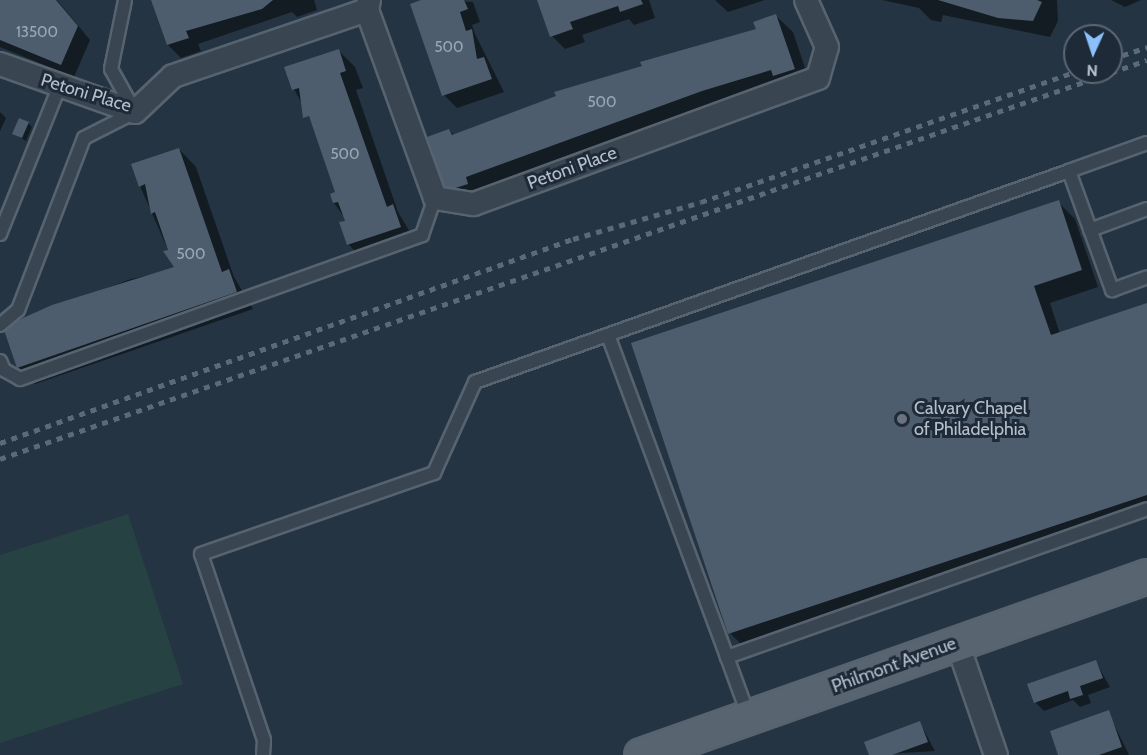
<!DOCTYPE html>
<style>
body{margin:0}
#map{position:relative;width:1147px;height:755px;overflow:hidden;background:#253442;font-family:Cabin,sans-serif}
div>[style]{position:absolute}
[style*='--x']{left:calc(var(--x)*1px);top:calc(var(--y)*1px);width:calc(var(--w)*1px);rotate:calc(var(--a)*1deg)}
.green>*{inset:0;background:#274243}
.shadow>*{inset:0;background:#0007}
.building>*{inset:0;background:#4e5d6d}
.roads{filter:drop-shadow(2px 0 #57636f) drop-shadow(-2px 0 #57636f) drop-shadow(0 2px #57636f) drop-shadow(0 -2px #57636f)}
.service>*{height:12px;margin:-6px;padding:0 6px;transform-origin:6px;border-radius:6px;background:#394551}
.minor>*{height:22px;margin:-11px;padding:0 11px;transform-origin:11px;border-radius:11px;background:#394551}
.primary>*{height:33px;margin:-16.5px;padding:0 16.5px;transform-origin:16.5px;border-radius:16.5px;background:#586571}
.rail>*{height:4.5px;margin-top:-2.25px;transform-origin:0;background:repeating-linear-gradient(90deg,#5b6a79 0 6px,transparent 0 12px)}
.dots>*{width:16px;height:16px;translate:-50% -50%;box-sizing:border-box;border:3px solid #1e2a37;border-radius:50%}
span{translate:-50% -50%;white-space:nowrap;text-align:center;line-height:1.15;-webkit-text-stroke:6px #1e2a37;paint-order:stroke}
.number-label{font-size:15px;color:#9ca7b4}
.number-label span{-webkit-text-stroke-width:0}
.street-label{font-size:18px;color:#b6c0cc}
.poi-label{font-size:18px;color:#b6c0cc}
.left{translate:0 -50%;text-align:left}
.north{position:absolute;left:1063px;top:24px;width:60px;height:60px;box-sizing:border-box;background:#1e2a37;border:2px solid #5b6673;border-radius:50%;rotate:183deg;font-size:16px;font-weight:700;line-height:24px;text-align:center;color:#b6c0cc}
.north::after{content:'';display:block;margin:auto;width:21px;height:27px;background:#8cc0fb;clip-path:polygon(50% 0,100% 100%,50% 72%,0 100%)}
</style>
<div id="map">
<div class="green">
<i style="clip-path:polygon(128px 514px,183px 684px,0 743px,0 555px)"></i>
</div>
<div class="shadow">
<i style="clip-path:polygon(0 0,57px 0,90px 40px,74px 77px,0 47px)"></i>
<i style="clip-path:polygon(152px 0,314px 0,317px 10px,297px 17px,292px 12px,198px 44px,201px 51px,181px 58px,168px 45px)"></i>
<i style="clip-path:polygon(426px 0,473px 2px,480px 22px,472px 25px,475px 34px,504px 92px,457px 108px,444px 95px)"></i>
<i style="clip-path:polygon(539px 0,649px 0,655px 18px,634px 25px,629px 19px,582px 35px,585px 42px,565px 49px,552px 36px)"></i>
<i style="clip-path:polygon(715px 0,765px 0,728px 12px)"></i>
<i style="clip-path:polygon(882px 0,1057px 0,1058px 21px,1050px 37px,943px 15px,941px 22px,931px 20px,919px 8px)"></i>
<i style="clip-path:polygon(1111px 0,1141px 0,1125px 7px)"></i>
<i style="clip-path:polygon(775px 15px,793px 32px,811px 86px,482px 194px,448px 190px,449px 130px,454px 135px,758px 30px)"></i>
<i style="clip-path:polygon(338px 50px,355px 67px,363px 88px,356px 90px,398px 212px,417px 244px,365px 261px,348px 244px,347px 221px,334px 203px,337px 193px,314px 126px,294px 89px)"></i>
<i style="clip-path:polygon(0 112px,6px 118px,0 131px)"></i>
<i style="clip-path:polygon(28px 123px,32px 127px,26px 141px,14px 134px)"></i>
<i style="clip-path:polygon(179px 149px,196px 167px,234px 277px,253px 309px,35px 384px,18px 367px,5px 328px,128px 280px,176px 268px,140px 186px)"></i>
<i style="clip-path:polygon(1058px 202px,1075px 219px,1098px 287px,1050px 303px,1060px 334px,1147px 305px,1147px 517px,747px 650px,730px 633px)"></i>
<i style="clip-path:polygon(1096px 662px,1110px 687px,1088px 695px,1091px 703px,1080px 707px,1073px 700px,1044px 711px,1035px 702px)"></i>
<i style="clip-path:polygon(1108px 712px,1129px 755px,1060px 755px)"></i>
<i style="clip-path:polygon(920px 723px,935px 751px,870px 755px)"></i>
</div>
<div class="building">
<i style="clip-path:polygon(0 0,56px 0,78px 26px,61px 65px,0 40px)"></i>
<i style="clip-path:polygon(151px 0,273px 0,262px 9px,186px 31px,189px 38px,167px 45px)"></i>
<i style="clip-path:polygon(421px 0,464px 0,468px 9px,460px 12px,466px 31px,472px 29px,477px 59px,484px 57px,492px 79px,442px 96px,410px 4px)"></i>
<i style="clip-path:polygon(537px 0,641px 0,643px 4px,620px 12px,618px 6px,570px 22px,573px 29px,550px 37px)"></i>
<i style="clip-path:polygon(938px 0,1037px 0,1042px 2px,1033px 21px,998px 18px)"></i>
<i style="clip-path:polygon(776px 14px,795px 69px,773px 76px,771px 70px,702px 91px,466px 177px,468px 184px,446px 191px,427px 137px,449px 129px,452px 135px,556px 96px,554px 92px,642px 66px,640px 62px,756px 29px,753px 22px)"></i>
<i style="clip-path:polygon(339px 49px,346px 71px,340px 73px,387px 207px,393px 204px,401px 227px,347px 245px,339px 222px,345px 221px,338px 202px,333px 203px,330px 194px,335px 192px,309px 116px,303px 118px,299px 88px,292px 90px,284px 67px)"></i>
<i style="clip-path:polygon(19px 118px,29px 122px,22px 138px,12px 134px)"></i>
<i style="clip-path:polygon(179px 148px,222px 272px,229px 269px,237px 292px,17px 368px,3px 327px,52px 305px,174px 267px,163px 251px,168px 250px,155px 212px,151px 214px,145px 184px,139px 187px,131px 164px)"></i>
<i style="clip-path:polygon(1059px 200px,1082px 270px,1034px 286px,1051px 335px,1147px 303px,1147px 495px,728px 634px,631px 343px)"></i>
<i style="clip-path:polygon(1096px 660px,1103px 678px,1080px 686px,1083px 695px,1070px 699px,1068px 691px,1034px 703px,1027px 684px)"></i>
<i style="clip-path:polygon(1109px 710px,1122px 747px,1099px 755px,1058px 755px,1050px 731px)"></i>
<i style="clip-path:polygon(920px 721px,928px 742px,892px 755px,869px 755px,864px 742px)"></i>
</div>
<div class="roads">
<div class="service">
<i style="--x:1147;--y:143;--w:83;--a:160.3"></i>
<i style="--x:1069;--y:171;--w:127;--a:70.1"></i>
<i style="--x:1112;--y:290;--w:37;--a:-20"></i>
<i style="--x:1090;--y:230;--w:61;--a:-20.2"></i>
<i style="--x:0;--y:234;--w:158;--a:-68.1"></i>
<i style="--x:0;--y:325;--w:23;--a:-40"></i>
<i style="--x:18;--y:310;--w:184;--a:-69"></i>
<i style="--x:84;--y:138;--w:57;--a:-27"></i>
<i style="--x:135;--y:112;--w:49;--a:-119.2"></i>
<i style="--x:111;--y:69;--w:70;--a:-78.5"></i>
<i style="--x:608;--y:335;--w:343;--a:69.7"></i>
<i style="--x:0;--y:361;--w:10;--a:66"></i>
<i style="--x:4;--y:370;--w:18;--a:29"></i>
<i style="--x:20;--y:379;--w:427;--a:-19.7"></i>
<i style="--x:422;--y:235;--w:39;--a:-71"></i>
<i style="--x:749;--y:717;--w:64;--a:-110.1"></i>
<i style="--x:727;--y:657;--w:445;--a:-19.4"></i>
<i style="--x:263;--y:755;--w:15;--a:-86"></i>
<i style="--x:264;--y:740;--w:196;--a:-108.7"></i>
<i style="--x:201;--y:554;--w:247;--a:-19.2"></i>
<i style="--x:434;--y:473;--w:100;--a:-65.7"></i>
<i style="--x:475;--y:382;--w:630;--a:-19.56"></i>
</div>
<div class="minor">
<i style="--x:369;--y:0;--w:10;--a:101"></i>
<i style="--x:367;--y:10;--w:200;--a:70.1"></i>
<i style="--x:435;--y:198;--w:39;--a:9"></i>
<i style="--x:474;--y:204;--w:366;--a:-20.1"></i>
<i style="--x:818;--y:78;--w:32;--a:-74"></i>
<i style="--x:827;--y:47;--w:51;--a:-114.1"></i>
<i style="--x:0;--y:64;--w:143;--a:19.6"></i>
<i style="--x:135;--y:112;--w:52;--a:-43.5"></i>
<i style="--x:173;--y:76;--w:205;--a:-18.8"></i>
<i style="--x:957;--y:642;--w:120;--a:71"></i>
</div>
<div class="primary">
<i style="--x:641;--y:755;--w:537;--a:-19.48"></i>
</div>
</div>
<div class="rail">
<i style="--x:1111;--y:59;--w:38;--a:-18"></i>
<i style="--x:0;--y:443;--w:608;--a:-19.6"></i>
<i style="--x:573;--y:239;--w:133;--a:-16.1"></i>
<i style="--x:701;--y:202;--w:396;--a:-19.2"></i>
<i style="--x:0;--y:459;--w:1214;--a:-19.18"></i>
</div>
<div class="dots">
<i style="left:902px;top:419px;background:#6b7280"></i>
</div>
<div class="number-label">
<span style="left:37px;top:33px">13500</span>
<span style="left:449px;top:48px">500</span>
<span style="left:602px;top:103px">500</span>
<span style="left:345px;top:155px">500</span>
<span style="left:191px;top:255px">500</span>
</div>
<div class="street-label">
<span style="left:86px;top:93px;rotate:17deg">Petoni Place</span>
<span style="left:572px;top:168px;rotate:-20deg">Petoni Place</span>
<span style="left:894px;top:665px;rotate:-20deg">Philmont Avenue</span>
</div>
<div class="poi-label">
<span class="left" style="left:914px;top:419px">Calvary Chapel<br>of Philadelphia</span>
</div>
<div class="north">N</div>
</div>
